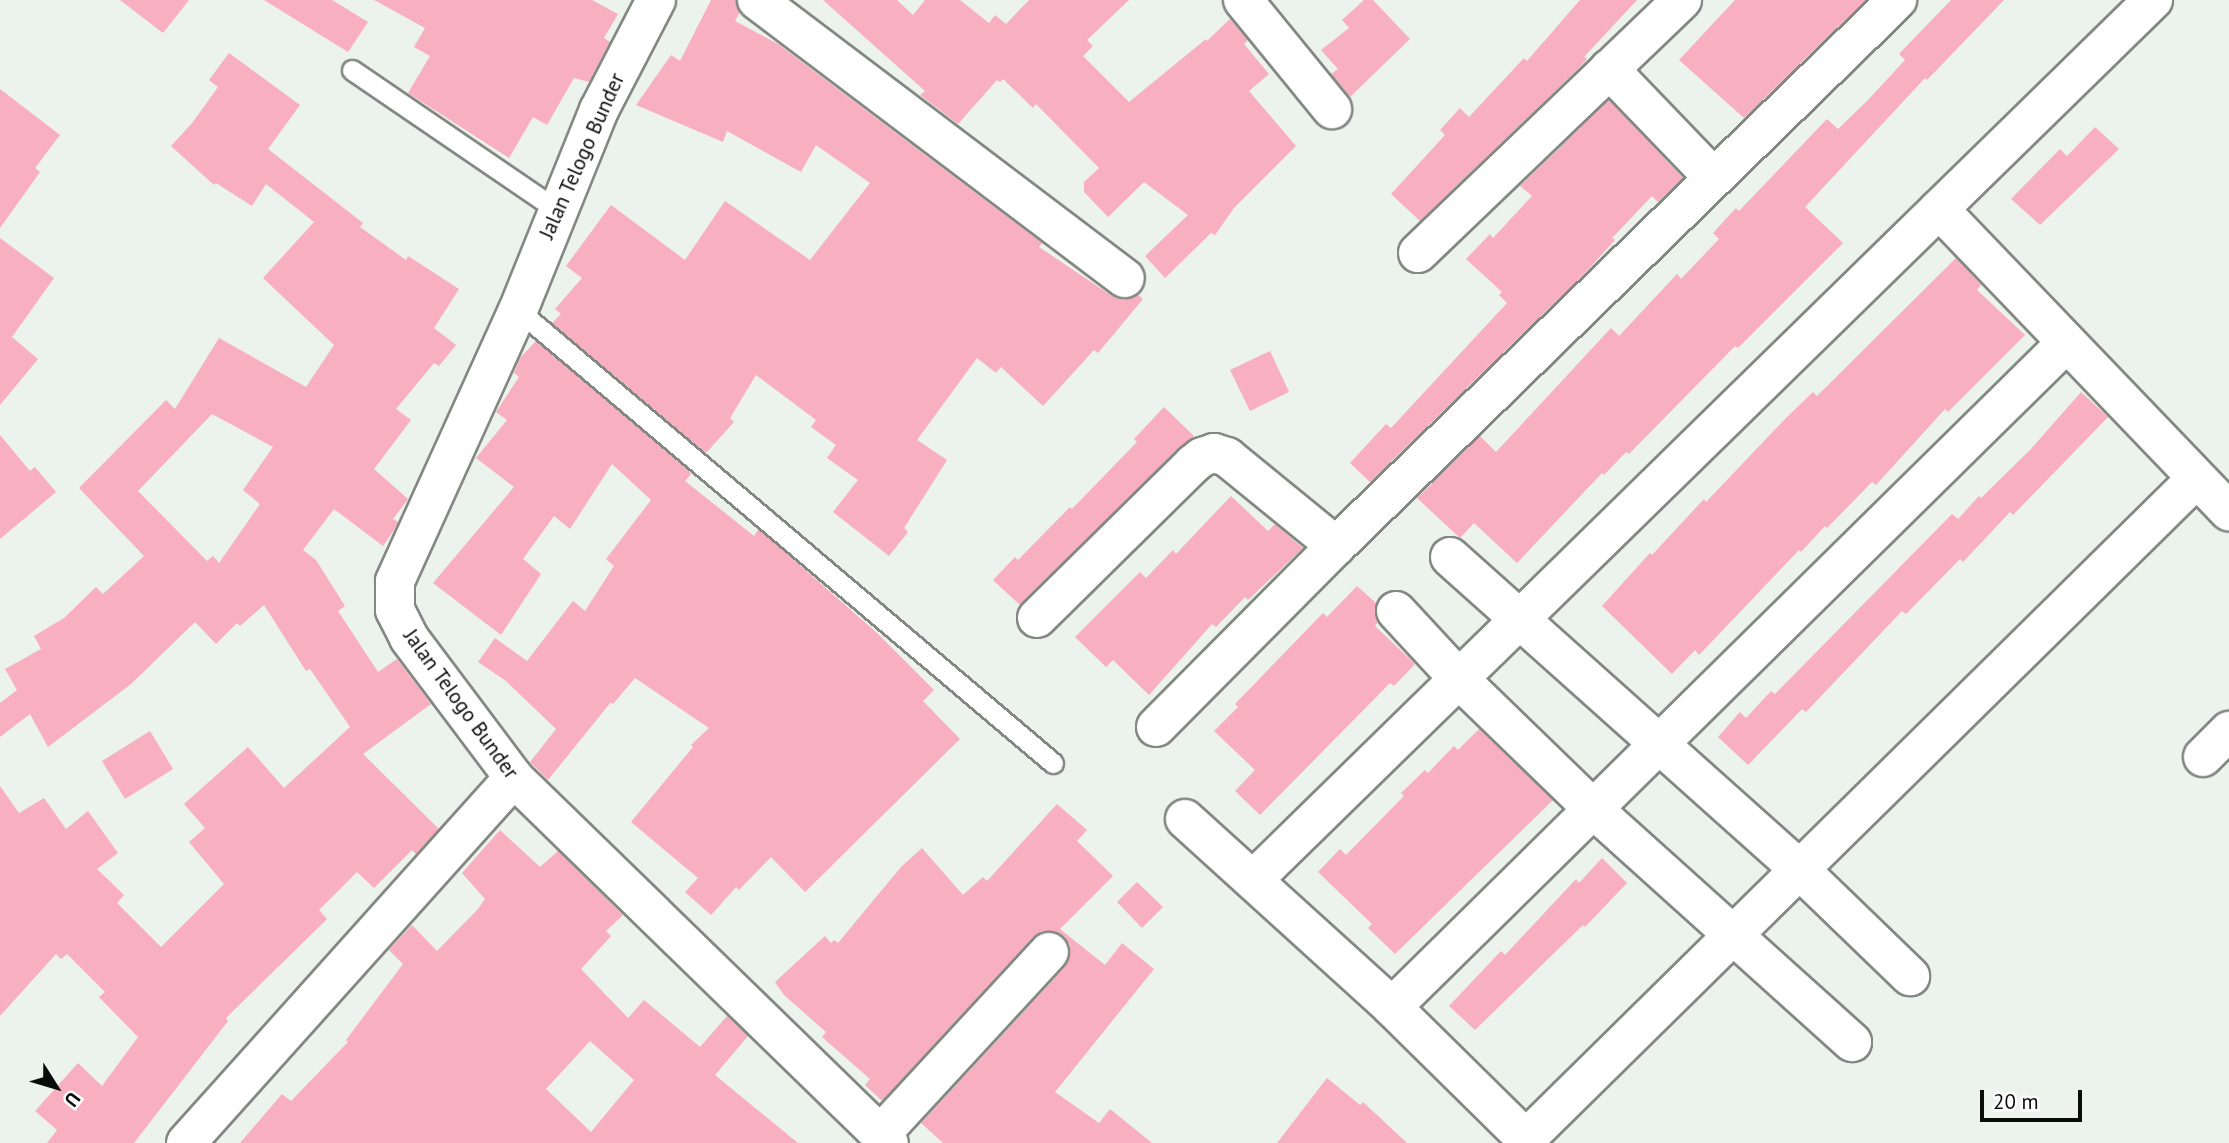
<!DOCTYPE html>
<style>
body{margin:0}
#map{position:relative;width:2229px;height:1143px;overflow:hidden;background:#ecf2ec;font-family:"PT Sans",sans-serif}
div>[style]{position:absolute}
[style*='--x']{left:calc(var(--x)*1px);top:calc(var(--y)*1px);width:calc(var(--w)*1px);rotate:calc(var(--a)*1deg)}
.building>*{inset:0;background:#f8afbf}
.roads{filter:drop-shadow(2px 0 #838882) drop-shadow(-2px 0 #838882) drop-shadow(0 2px #838882) drop-shadow(0 -2px #838882)}
.service>*{height:19px;margin:-9.5px;padding:0 9.5px;transform-origin:9.5px;border-radius:9.5px;background:#fff}
.minor>*{height:38px;margin:-19px;padding:0 19px;transform-origin:19px;border-radius:19px;background:#fff}
span{translate:-50% -50%;white-space:nowrap;text-align:center;line-height:1.15;-webkit-text-stroke:5px #fff;paint-order:stroke}
.street-label{font-size:21px;color:#0a0c0a}
.north{position:absolute;left:21px;top:1052px;width:70px;height:70px;-webkit-text-stroke:5px #fff;paint-order:stroke;rotate:127deg;font-size:19px;font-weight:700;line-height:28px;text-align:center;color:#0a0c0a}
.north::after{content:'';display:block;margin:auto;width:24px;height:32px;background:#0a0c0a;clip-path:polygon(50% 0,100% 100%,50% 72%,0 100%)}
.scale{position:absolute;left:1980px;top:1090px;width:102px;height:32px;box-sizing:border-box;border:4px solid #0a0c0a;border-top:0;padding-left:9px;font-size:21px;line-height:24px;white-space:nowrap;color:#0a0c0a;-webkit-text-stroke:5px #fff;paint-order:stroke}
</style>
<div id="map">
<div class="building">
<i style="clip-path:polygon(120px 0,189px 0,163px 33px)"></i>
<i style="clip-path:polygon(264px 0,332px 0,368px 22px,348px 52px)"></i>
<i style="clip-path:polygon(374px 0,592px 0,618px 14px,604px 38px,610px 42px,589px 82px,574px 78px,547px 125px,533px 117px,509px 158px,408px 93px,430px 56px,414px 47px,425px 28px)"></i>
<i style="clip-path:polygon(711px 0,736px 0,740px 12px,735px 21px,778px 44px,1042px 243px,1039px 247px,1112px 296px,1123px 300px,1138px 295px,1143px 299px,1098px 353px,1094px 350px,1043px 406px,1001px 367px,996px 373px,977px 358px,917px 440px,947px 460px,904px 528px,908px 532px,889px 556px,833px 512px,858px 480px,827px 458px,836px 445px,811px 427px,816px 420px,756px 375px,730px 418px,734px 422px,706px 453px,552px 323px,561px 314px,555px 309px,582px 278px,566px 266px,611px 205px,685px 260px,725px 201px,810px 260px,870px 183px,816px 145px,801px 172px,727px 131px,723px 142px,636px 105px,671px 55px,680px 61px)"></i>
<i style="clip-path:polygon(823px 0,897px 0,913px 15px,925px 0,960px 0,989px 23px,995px 15px,1006px 24px,1029px 0,1129px 0,1087px 40px,1093px 46px,1083px 56px,1129px 102px,1206px 39px,1207px 41px,1230px 19px,1248px 40px,1244px 44px,1269px 74px,1249px 91px,1296px 146px,1234px 208px,1215px 235px,1211px 233px,1165px 278px,1145px 256px,1188px 215px,1144px 182px,1108px 217px,1084px 192px,1084px 182px,1099px 168px,1036px 104px,1033px 108px,1003px 79px,1000px 82px,997px 80px,958px 124px,920px 95px,925px 91px)"></i>
<i style="clip-path:polygon(1364px 0,1373px 0,1410px 39px,1350px 97px,1331px 74px,1338px 69px,1321px 50px,1349px 28px,1342px 20px)"></i>
<i style="clip-path:polygon(1580px 0,1637px 0,1584px 57px,1587px 59px,1579px 68px,1420px 221px,1391px 194px,1445px 135px,1440px 130px,1460px 108px,1469px 117px,1524px 58px,1527px 61px)"></i>
<i style="clip-path:polygon(1735px 0,1866px 0,1744px 118px,1679px 60px)"></i>
<i style="clip-path:polygon(1951px 0,2004px 0,1927px 80px,1925px 78px,1805px 207px,1843px 243px,1738px 348px,1735px 346px,1629px 454px,1626px 452px,1604px 475px,1602px 473px,1517px 563px,1474px 523px,1460px 538px,1417px 498px,1480px 436px,1496px 452px,1611px 328px,1619px 336px,1677px 274px,1681px 279px,1719px 239px,1713px 233px,1736px 208px,1739px 211px,1827px 119px,1838px 129px,1868px 100px,1905px 60px,1899px 54px)"></i>
<i style="clip-path:polygon(evenodd,229px 53px,300px 105px,268px 149px,363px 223px,360px 227px,406px 260px,408px 256px,459px 289px,434px 328px,456px 345px,439px 366px,434px 363px,396px 409px,411px 420px,374px 469px,408px 499px,393px 519px,398px 522px,394px 530px,383px 546px,334px 509px,303px 550px,316px 560px,345px 606px,338px 611px,378px 672px,397px 659px,431px 704px,363px 754px,439px 829px,416px 854px,412px 850px,374px 888px,357px 872px,319px 910px,327px 919px,226px 1018px,228px 1021px,134px 1143px,47px 1143px,57px 1130px,35px 1111px,78px 1063px,102px 1086px,138px 1037px,99px 997px,105px 992px,67px 954px,61px 959px,56px 954px,0 1016px,0 786px,19px 813px,44px 798px,66px 829px,88px 811px,118px 853px,97px 869px,124px 895px,117px 903px,161px 947px,224px 884px,189px 842px,205px 828px,184px 804px,248px 747px,284px 788px,350px 727px,310px 669px,306px 671px,264px 605px,240px 626px,237px 623px,216px 644px,195px 622px,131px 684px,48px 747px,30px 714px,0 737px,0 703px,17px 690px,5px 669px,41px 649px,34px 636px,64px 618px,96px 587px,103px 594px,144px 556px,79px 488px,166px 400px,175px 409px,219px 338px,306px 387px,334px 345px,263px 278px,314px 222px,266px 184px,252px 206px,216px 183px,214px 185px,171px 146px,193px 122px,218px 87px,209px 80px,229px 53px,212px 414px,273px 447px,243px 490px,260px 504px,219px 563px,213px 556px,207px 561px,138px 491px,212px 414px)"></i>
<i style="clip-path:polygon(0 89px,60px 135px,35px 168px,40px 172px,0 228px)"></i>
<i style="clip-path:polygon(1609px 100px,1683px 178px,1658px 202px,1652px 196px,1612px 238px,1615px 240px,1585px 273px,1370px 482px,1350px 463px,1386px 424px,1391px 428px,1507px 303px,1499px 295px,1502px 292px,1466px 259px,1490px 234px,1493px 238px,1532px 196px,1520px 186px)"></i>
<i style="clip-path:polygon(2095px 127px,2119px 149px,2040px 225px,2011px 199px,2060px 149px,2067px 156px)"></i>
<i style="clip-path:polygon(0 238px,54px 278px,12px 337px,38px 359px,0 405px)"></i>
<i style="clip-path:polygon(1956px 258px,1981px 285px,1977px 290px,2025px 335px,1948px 412px,1945px 409px,1876px 485px,1872px 482px,1827px 528px,1825px 526px,1801px 552px,1799px 550px,1699px 655px,1695px 650px,1672px 674px,1602px 606px,1650px 553px,1652px 555px,1704px 499px,1706px 502px,1786px 418px,1813px 392px,1817px 396px)"></i>
<i style="clip-path:polygon(536px 341px,689px 471px,691px 474px,685px 481px,754px 536px,758px 530px,762px 532px,877px 633px,934px 690px,923px 701px,960px 739px,805px 892px,771px 857px,739px 890px,736px 887px,711px 915px,685px 892px,698px 878px,631px 822px,693px 747px,691px 745px,709px 728px,635px 678px,613px 704px,611px 702px,548px 780px,530px 762px,556px 729px,506px 681px,478px 662px,495px 638px,527px 661px,573px 601px,585px 611px,614px 566px,606px 559px,651px 500px,612px 464px,570px 529px,554px 516px,523px 559px,541px 574px,501px 635px,433px 583px,514px 487px,476px 458px,507px 420px,496px 412px,519px 377px,514px 373px,520px 358px)"></i>
<i style="clip-path:polygon(1270px 351px,1289px 392px,1250px 411px,1230px 370px)"></i>
<i style="clip-path:polygon(2081px 392px,2108px 417px,2013px 515px,2010px 512px,1963px 562px,1960px 559px,1906px 614px,1902px 611px,1806px 712px,1802px 709px,1748px 765px,1718px 737px,1740px 712px,1746px 718px,1771px 691px,1775px 694px,1952px 514px,1958px 519px,1979px 496px,1981px 498px,2031px 449px)"></i>
<i style="clip-path:polygon(1164px 407px,1194px 436px,1020px 605px,993px 580px,1015px 557px,1018px 560px,1070px 507px,1072px 509px,1137px 442px,1134px 439px)"></i>
<i style="clip-path:polygon(0 435px,30px 471px,35px 467px,56px 492px,0 539px)"></i>
<i style="clip-path:polygon(1231px 496px,1268px 531px,1275px 524px,1303px 548px,1248px 600px,1245px 597px,1216px 627px,1212px 624px,1149px 695px,1113px 660px,1106px 667px,1075px 637px,1140px 572px,1146px 578px,1173px 550px,1176px 554px)"></i>
<i style="clip-path:polygon(1357px 586px,1376px 603px,1378px 622px,1375px 626px,1415px 664px,1394px 686px,1390px 683px,1260px 815px,1235px 791px,1255px 770px,1214px 731px,1238px 707px,1235px 704px,1323px 613px,1327px 617px)"></i>
<i style="clip-path:polygon(1479px 729px,1553px 800px,1395px 954px,1368px 928px,1372px 924px,1318px 872px,1340px 849px,1346px 855px,1404px 796px,1401px 793px,1425px 770px,1428px 773px,1454px 746px,1458px 750px)"></i>
<i style="clip-path:polygon(150px 731px,173px 769px,125px 799px,102px 761px)"></i>
<i style="clip-path:polygon(1057px 804px,1087px 830px,1077px 841px,1113px 876px,1060px 929px,1105px 965px,1122px 943px,1154px 969px,1055px 1092px,1099px 1123px,1110px 1109px,1152px 1143px,943px 1143px,921px 1123px,1065px 967px,1070px 956px,1070px 945px,1064px 936px,1053px 931px,1042px 931px,1033px 937px,882px 1101px,865px 1085px,870px 1079px,822px 1037px,826px 1032px,784px 995px,775px 982px,825px 936px,831px 943px,834px 940px,838px 943px,901px 867px,922px 848px,963px 895px,983px 877px,987px 881px)"></i>
<i style="clip-path:polygon(evenodd,500px 830px,540px 867px,558px 851px,623px 915px,606px 931px,611px 936px,581px 969px,628px 1018px,644px 1000px,700px 1047px,727px 1016px,748px 1036px,715px 1075px,798px 1143px,240px 1143px,282px 1094px,291px 1101px,348px 1042px,346px 1040px,403px 964px,389px 950px,412px 925px,437px 951px,478px 909px,485px 899px,462px 873px,500px 830px,590px 1041px,634px 1080px,591px 1132px,546px 1089px,590px 1041px)"></i>
<i style="clip-path:polygon(1602px 858px,1627px 883px,1585px 927px,1583px 925px,1475px 1030px,1449px 1006px,1501px 951px,1505px 955px,1576px 879px,1579px 883px)"></i>
<i style="clip-path:polygon(1137px 882px,1163px 907px,1142px 928px,1117px 902px)"></i>
<i style="clip-path:polygon(1327px 1078px,1360px 1105px,1363px 1102px,1407px 1143px,1277px 1143px)"></i>
</div>
<div class="roads">
<div class="service">
<i style="--x:352;--y:70;--w:248;--a:34.3"></i>
<i style="--x:518;--y:310;--w:701;--a:40.26"></i>
</div>
<div class="minor">
<i style="--x:656;--y:0;--w:124;--a:117.4"></i>
<i style="--x:599;--y:110;--w:216;--a:112"></i>
<i style="--x:518;--y:310;--w:298;--a:114.4"></i>
<i style="--x:395;--y:581;--w:29;--a:90"></i>
<i style="--x:395;--y:610;--w:31;--a:63"></i>
<i style="--x:409;--y:638;--w:175;--a:53.1"></i>
<i style="--x:514;--y:778;--w:523;--a:44.23"></i>
<i style="--x:757;--y:0;--w:461;--a:37.1"></i>
<i style="--x:1243;--y:0;--w:141;--a:50.8"></i>
<i style="--x:1609;--y:69;--w:151;--a:46.1"></i>
<i style="--x:1939;--y:209;--w:419;--a:46.2"></i>
<i style="--x:1418;--y:253;--w:366;--a:-43.8"></i>
<i style="--x:1450;--y:557;--w:467;--a:41.8"></i>
<i style="--x:1798;--y:868;--w:156;--a:44"></i>
<i style="--x:1396;--y:611;--w:93;--a:47.2"></i>
<i style="--x:1459;--y:679;--w:185;--a:44.1"></i>
<i style="--x:1592;--y:808;--w:350;--a:42"></i>
<i style="--x:1037;--y:618;--w:219;--a:-44.6"></i>
<i style="--x:1193;--y:464;--w:11;--a:-38"></i>
<i style="--x:1202;--y:457;--w:13;--a:-18"></i>
<i style="--x:1214;--y:453;--w:14;--a:17"></i>
<i style="--x:1227;--y:457;--w:141;--a:39.2"></i>
<i style="--x:1156;--y:727;--w:255;--a:-45.2"></i>
<i style="--x:1336;--y:546;--w:783;--a:-44.22"></i>
<i style="--x:2203;--y:757;--w:37;--a:-45"></i>
<i style="--x:1185;--y:819;--w:280;--a:42.2"></i>
<i style="--x:1392;--y:1007;--w:194;--a:44.6"></i>
<i style="--x:1253;--y:880;--w:1259;--a:-44.36"></i>
<i style="--x:1392;--y:1007;--w:946;--a:-44.57"></i>
<i style="--x:880;--y:1135;--w:249;--a:-47.3"></i>
<i style="--x:1526;--y:1139;--w:940;--a:-44.57"></i>
<i style="--x:186;--y:1143;--w:491;--a:-48.1"></i>
</div>
</div>
<div class="street-label">
<span style="left:582px;top:156px;rotate:-66deg">Jalan Telogo Bunder</span>
<span style="left:461px;top:704px;rotate:54deg">Jalan Telogo Bunder</span>
</div>
<div class="north">U</div>
<div class="scale">20 m</div>
</div>
